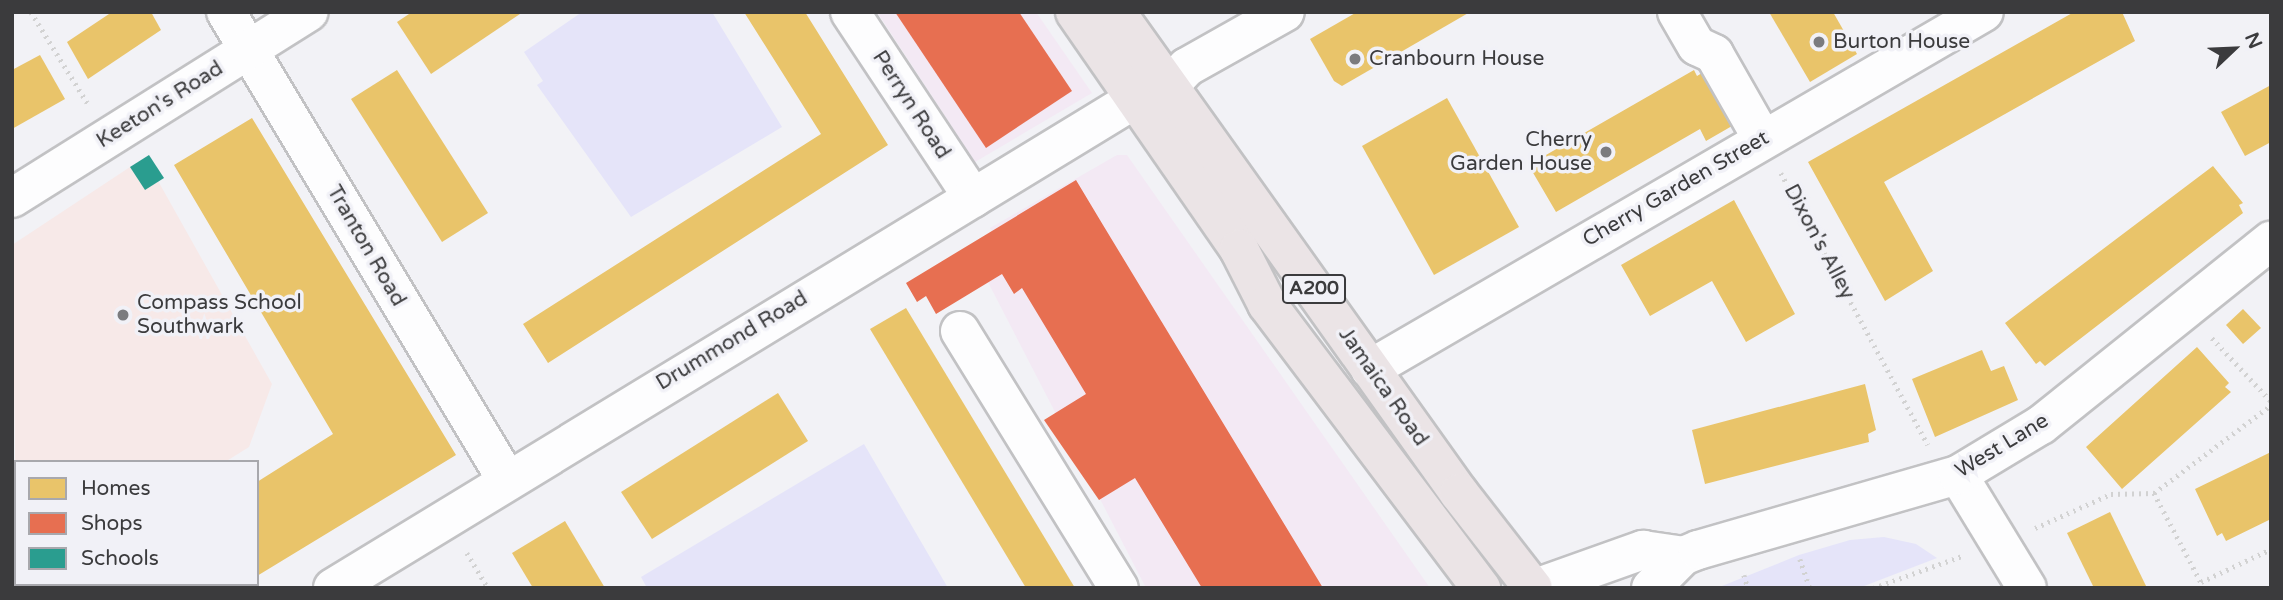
<!DOCTYPE html>
<style>
body{margin:0}
#map{position:relative;width:2283px;height:600px;overflow:hidden;background:#f2f2f6;font-family:"Varela Round",sans-serif}
div>[style]{position:absolute}
[style*='--x']{left:calc(var(--x)*1px);top:calc(var(--y)*1px);width:calc(var(--w)*1px);rotate:calc(var(--a)*1deg)}
.commercial>*{inset:0;background:#f3e9f4}
.education>*{inset:0;background:#f7e9e8}
.green>*{inset:0;background:#e5e4f9}
.homes>*{inset:0;background:#e9c46a}
.shops>*{inset:0;background:#e76f51}
.schools>*{inset:0;background:#2a9d8f}
.path>*{height:4.5px;margin-top:-2.25px;transform-origin:0;background:repeating-linear-gradient(90deg,#d2d2d2 0 2px,transparent 0 7px)}
.roads{filter:drop-shadow(2px 0 #c2c2c4) drop-shadow(-2px 0 #c2c2c4) drop-shadow(0 2px #c2c2c4) drop-shadow(0 -2px #c2c2c4)}
.minor>*{height:38px;margin:-19px;padding:0 19px;transform-origin:19px;border-radius:19px;background:#fdfdfe}
.major>*{height:38px;margin:-19px;padding:0 19px;transform-origin:19px;border-radius:19px;background:#ebe4e6}
.dots>*{width:19px;height:19px;translate:-50% -50%;box-sizing:border-box;border:4px solid #f1f1f7;border-radius:50%}
span{translate:-50% -50%;white-space:nowrap;text-align:center;line-height:1.15;-webkit-text-stroke:7px #f1f1f7;paint-order:stroke}
.shield-label span{padding:2px 5px;background:#f1f1f7;border:2px solid;border-radius:5px;-webkit-text-stroke-width:0}
.shield-label{font-size:19px;color:#3b3b3d;font-weight:700}
.poi-label{font-size:21px;color:#3b3b3d}
.left{translate:0 -50%;text-align:left}
.right{translate:-100% -50%;text-align:right}
.street-label{font-size:21px;color:#3b3b3d}
.frame{position:absolute;inset:0;border:14px solid #3b3b3d;pointer-events:none}
.legend{position:absolute;left:14px;top:460px;width:245px;height:126px;box-sizing:border-box;background:#f1f1f7;border:2px solid #a8a8ad;margin:0;padding:9px 12px;list-style:none;font-size:21px;color:#3b3b3d}
.legend li{display:flex;align-items:center;gap:14px;height:35px}
.legend b{width:35px;border:2px solid #a8a8ad}
.north{position:absolute;left:2199px;top:14px;width:70px;height:70px;-webkit-text-stroke:5px #f1f1f7;paint-order:stroke;rotate:67deg;font-size:19px;font-weight:700;line-height:28px;text-align:center;color:#3b3b3d}
.north::after{content:'';display:block;margin:auto;width:24px;height:32px;background:#3b3b3d;clip-path:polygon(50% 0,100% 100%,50% 72%,0 100%)}
</style>
<div id="map">
<div class="commercial">
<i style="clip-path:polygon(877px 12px,1036px 12px,1092px 93px,975px 162px)"></i>
<i style="clip-path:polygon(1117px 155px,1127px 155px,1430px 588px,1146px 588px,976px 259px,999px 243px,990px 228px)"></i>
</div>
<div class="education">
<i style="clip-path:polygon(148px 163px,272px 384px,249px 447px,225px 462px,16px 462px,16px 524px,12px 245px,130px 167px)"></i>
<i style="clip-path:polygon(56px 584px,236px 584px,238px 588px,59px 588px)"></i>
</div>
<div class="green">
<i style="clip-path:polygon(582px 12px,712px 12px,782px 127px,631px 217px,537px 85px,543px 81px,524px 52px)"></i>
<i style="clip-path:polygon(864px 444px,948px 588px,647px 588px,641px 577px)"></i>
<i style="clip-path:polygon(1884px 537px,1916px 544px,1937px 558px,1859px 588px,1717px 588px,1799px 555px,1850px 540px)"></i>
</div>
<div class="homes">
<i style="clip-path:polygon(112px 12px,151px 12px,161px 30px,88px 79px,67px 42px)"></i>
<i style="clip-path:polygon(412px 12px,523px 12px,431px 74px,397px 22px)"></i>
<i style="clip-path:polygon(744px 12px,805px 12px,888px 145px,548px 363px,523px 324px,821px 134px)"></i>
<i style="clip-path:polygon(1357px 12px,1470px 12px,1342px 86px,1334px 81px,1310px 39px)"></i>
<i style="clip-path:polygon(1769px 12px,1833px 12px,1857px 54px,1810px 82px)"></i>
<i style="clip-path:polygon(2074px 12px,2122px 12px,2135px 41px,1884px 182px,1933px 271px,1885px 301px,1808px 162px)"></i>
<i style="clip-path:polygon(40px 55px,65px 99px,12px 129px,12px 70px)"></i>
<i style="clip-path:polygon(397px 70px,488px 213px,442px 242px,351px 99px)"></i>
<i style="clip-path:polygon(1694px 70px,1697px 76px,1702px 73px,1732px 126px,1706px 141px,1700px 129px,1556px 212px,1532px 171px,1536px 169px,1532px 163px)"></i>
<i style="clip-path:polygon(2271px 85px,2271px 142px,2245px 156px,2221px 112px)"></i>
<i style="clip-path:polygon(1447px 98px,1519px 227px,1434px 275px,1362px 146px)"></i>
<i style="clip-path:polygon(252px 118px,456px 455px,257px 576px,257px 482px,333px 434px,174px 165px)"></i>
<i style="clip-path:polygon(2213px 166px,2243px 203px,2239px 205px,2243px 213px,2045px 366px,2040px 361px,2036px 364px,2005px 323px)"></i>
<i style="clip-path:polygon(1734px 200px,1795px 314px,1746px 342px,1712px 281px,1650px 316px,1621px 265px)"></i>
<i style="clip-path:polygon(906px 308px,1075px 588px,1026px 588px,870px 329px)"></i>
<i style="clip-path:polygon(2243px 309px,2261px 328px,2243px 344px,2226px 325px)"></i>
<i style="clip-path:polygon(2197px 347px,2229px 383px,2225px 387px,2231px 392px,2122px 489px,2086px 447px)"></i>
<i style="clip-path:polygon(1982px 350px,1991px 371px,2004px 366px,2018px 400px,1935px 437px,1912px 379px)"></i>
<i style="clip-path:polygon(1865px 384px,1876px 430px,1868px 434px,1869px 442px,1705px 484px,1692px 430px)"></i>
<i style="clip-path:polygon(778px 393px,808px 441px,652px 539px,621px 492px)"></i>
<i style="clip-path:polygon(2271px 452px,2271px 519px,2226px 541px,2222px 533px,2217px 536px,2195px 489px)"></i>
<i style="clip-path:polygon(2110px 512px,2147px 588px,2094px 588px,2067px 533px)"></i>
<i style="clip-path:polygon(565px 521px,605px 588px,533px 588px,512px 553px)"></i>
</div>
<div class="shops">
<i style="clip-path:polygon(895px 12px,1019px 12px,1072px 91px,986px 148px)"></i>
<i style="clip-path:polygon(1076px 180px,1103px 225px,1323px 588px,1202px 588px,1135px 478px,1099px 500px,1044px 420px,1086px 394px,1022px 288px,1014px 294px,1002px 274px,936px 314px,926px 296px,917px 302px,906px 283px)"></i>
</div>
<div class="schools">
<i style="clip-path:polygon(149px 155px,164px 178px,145px 190px,130px 167px)"></i>
</div>
<div class="path">
<i style="--x:31;--y:12;--w:108;--a:58.2"></i>
<i style="--x:1781;--y:173;--w:309;--a:61.6"></i>
<i style="--x:2212;--y:338;--w:86;--a:46.9"></i>
<i style="--x:2154;--y:493;--w:101;--a:62.2"></i>
<i style="--x:2035;--y:528;--w:83;--a:-24.1"></i>
<i style="--x:2111;--y:494;--w:43;--a:-1.3"></i>
<i style="--x:2154;--y:493;--w:146;--a:-36.9"></i>
<i style="--x:467;--y:553;--w:41;--a:59"></i>
<i style="--x:1800;--y:559;--w:31;--a:71"></i>
<i style="--x:1744;--y:575;--w:14;--a:73"></i>
<i style="--x:1873;--y:588;--w:95;--a:-19.8"></i>
<i style="--x:2202;--y:588;--w:6;--a:-99"></i>
<i style="--x:2201;--y:582;--w:77;--a:-25.2"></i>
</div>
<div class="roads">
<div class="minor">
<i style="--x:226;--y:12;--w:546;--a:59.02"></i>
<i style="--x:850;--y:12;--w:223;--a:56.5"></i>
<i style="--x:1677;--y:12;--w:39;--a:60"></i>
<i style="--x:1697;--y:46;--w:19;--a:25"></i>
<i style="--x:1714;--y:54;--w:97;--a:60.3"></i>
<i style="--x:1171;--y:84;--w:23;--a:-47"></i>
<i style="--x:1187;--y:67;--w:112;--a:-29.3"></i>
<i style="--x:12;--y:198;--w:350;--a:-32.1"></i>
<i style="--x:960;--y:331;--w:302;--a:58.3"></i>
<i style="--x:1370;--y:369;--w:710;--a:-30.18"></i>
<i style="--x:1958;--y:475;--w:132;--a:58.6"></i>
<i style="--x:12;--y:559;--w:6;--a:51"></i>
<i style="--x:333;--y:588;--w:939;--a:-31.37"></i>
<i style="--x:1536;--y:588;--w:114;--a:-19.6"></i>
<i style="--x:1643;--y:550;--w:40;--a:8.5"></i>
<i style="--x:1651;--y:588;--w:45;--a:-45"></i>
<i style="--x:1683;--y:556;--w:16;--a:-22"></i>
<i style="--x:1698;--y:550;--w:271;--a:-16.1"></i>
<i style="--x:1958;--y:475;--w:97;--a:-31.1"></i>
<i style="--x:2041;--y:425;--w:295;--a:-38.7"></i>
</div>
<div class="major">
<i style="--x:1075;--y:12;--w:288;--a:55.3"></i>
<i style="--x:1239;--y:249;--w:62;--a:63"></i>
<i style="--x:1267;--y:304;--w:356;--a:53"></i>
<i style="--x:1116;--y:12;--w:591;--a:54.51"></i>
<i style="--x:1459;--y:493;--w:120;--a:52.1"></i>
</div>
</div>
<div class="dots">
<i style="left:1819px;top:42px;background:#7b7b7e"></i>
<i style="left:1355px;top:59px;background:#7b7b7e"></i>
<i style="left:1606px;top:152px;background:#7b7b7e"></i>
<i style="left:123px;top:315px;background:#7b7b7e"></i>
</div>
<div class="shield-label">
<span style="left:1314px;top:289px">A200</span>
</div>
<div class="poi-label">
<span class="left" style="left:1833px;top:42px">Burton House</span>
<span class="left" style="left:1369px;top:59px">Cranbourn House</span>
<span class="right" style="left:1592px;top:152px">Cherry<br>Garden House</span>
<span class="left" style="left:137px;top:315px">Compass School<br>Southwark</span>
</div>
<div class="street-label">
<span style="left:160px;top:105px;rotate:-32deg">Keeton's Road</span>
<span style="left:911px;top:105px;rotate:57deg">Perryn Road</span>
<span style="left:1676px;top:189px;rotate:-30deg">Cherry Garden Street</span>
<span style="left:1819px;top:242px;rotate:62deg">Dixon's Alley</span>
<span style="left:366px;top:246px;rotate:60deg">Tranton Road</span>
<span style="left:732px;top:341px;rotate:-31deg">Drummond Road</span>
<span style="left:1383px;top:387px;rotate:55deg">Jamaica Road</span>
<span style="left:2002px;top:446px;rotate:-31deg">West Lane</span>
</div>
<div class="frame"></div>
<ul class="legend">
<li><b style="height:19px;background:#e9c46a"></b>Homes</li>
<li><b style="height:19px;background:#e76f51"></b>Shops</li>
<li><b style="height:19px;background:#2a9d8f"></b>Schools</li>
</ul>
<div class="north">N</div>
</div>
